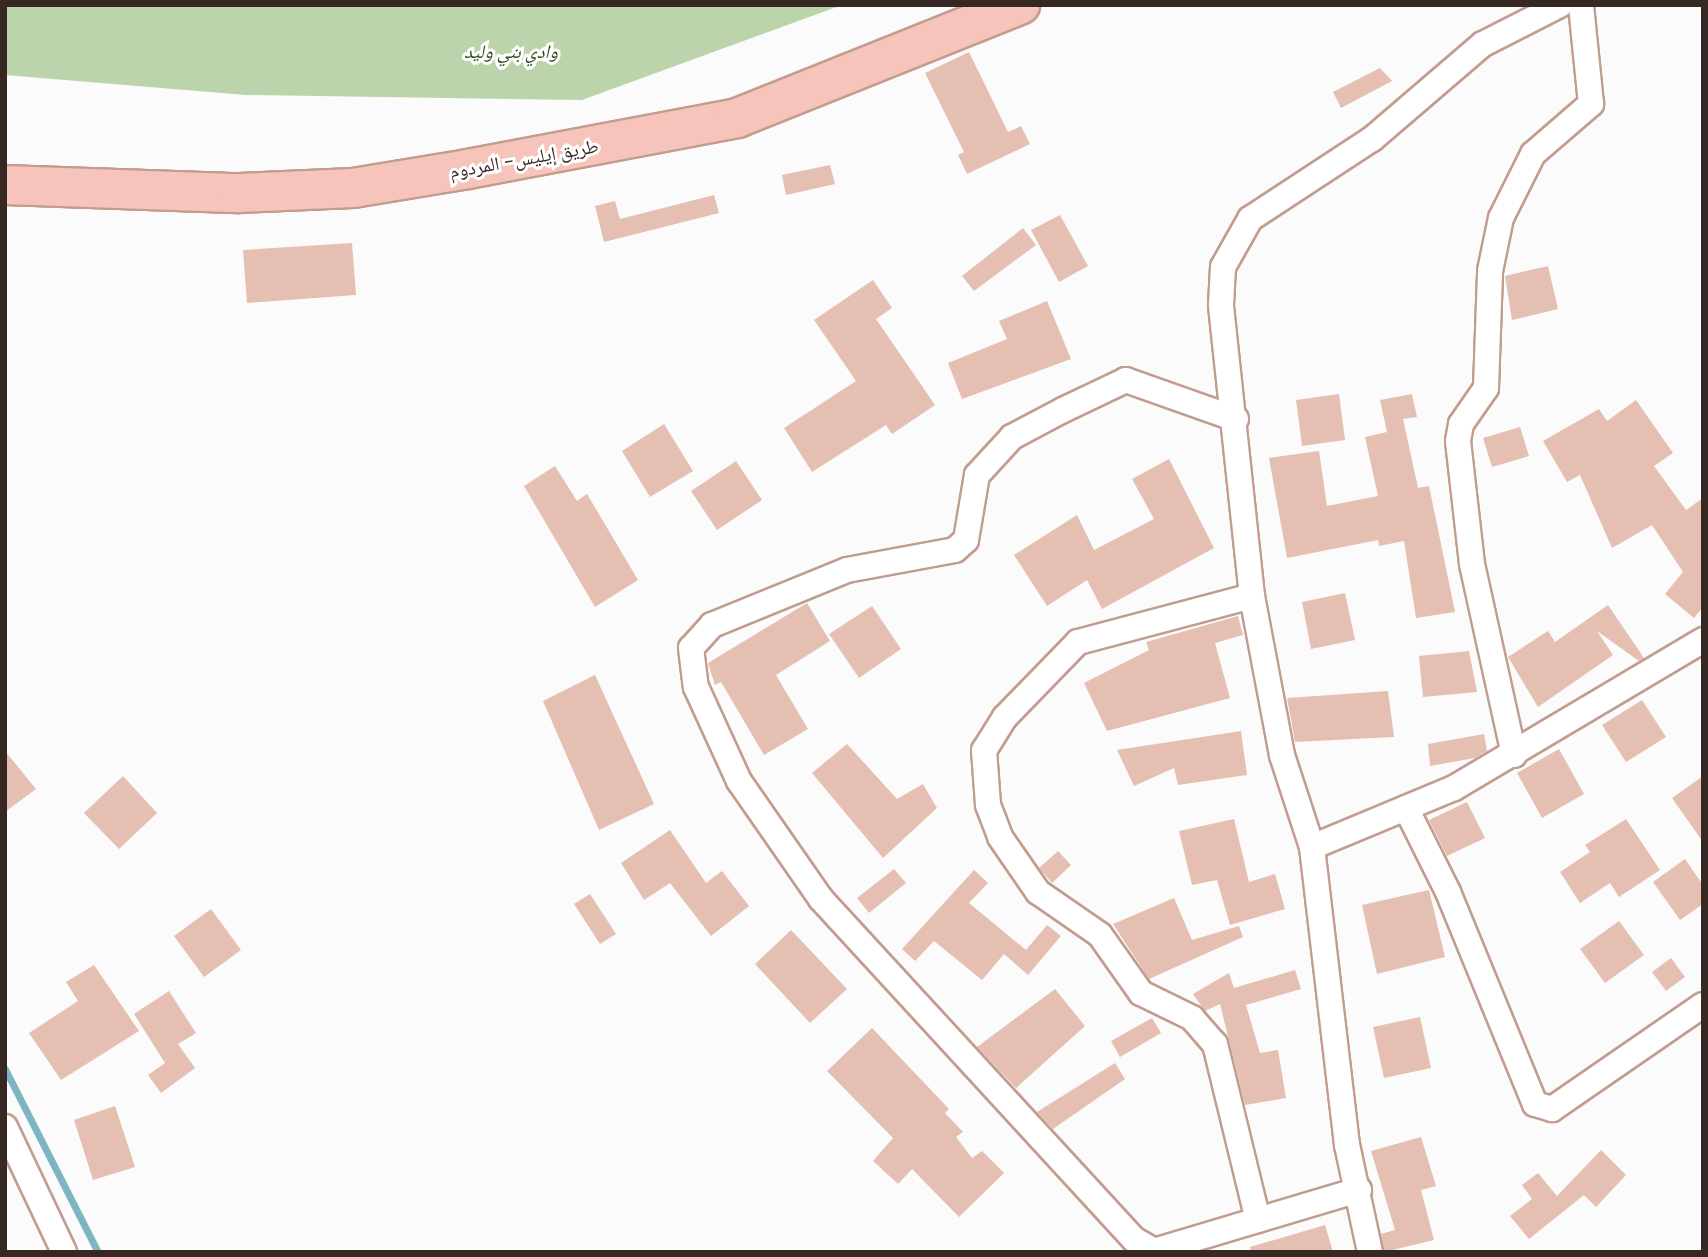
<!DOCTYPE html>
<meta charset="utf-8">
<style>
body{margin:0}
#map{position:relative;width:1708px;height:1257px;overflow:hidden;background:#fafbfa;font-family:Merriweather,"Noto Naskh Arabic",serif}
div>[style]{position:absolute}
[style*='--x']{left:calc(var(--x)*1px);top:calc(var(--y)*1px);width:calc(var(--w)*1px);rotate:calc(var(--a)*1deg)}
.forest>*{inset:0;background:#bbd4ac}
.stream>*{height:7px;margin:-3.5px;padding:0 3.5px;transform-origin:3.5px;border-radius:3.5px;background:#7db5c0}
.building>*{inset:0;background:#e5bfb1}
.roads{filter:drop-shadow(2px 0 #c29d8f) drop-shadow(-2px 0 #c29d8f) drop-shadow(0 2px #c29d8f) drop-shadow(0 -2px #c29d8f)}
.minor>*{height:24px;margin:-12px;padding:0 12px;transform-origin:12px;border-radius:12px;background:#fff}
.trunk>*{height:38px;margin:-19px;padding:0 19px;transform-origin:19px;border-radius:19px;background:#f6c4ba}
span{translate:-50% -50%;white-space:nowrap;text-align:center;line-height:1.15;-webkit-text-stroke:6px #fff;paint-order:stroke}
.park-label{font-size:19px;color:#2d4c15;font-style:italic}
.street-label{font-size:19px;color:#372823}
.frame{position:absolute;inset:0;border:7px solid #372823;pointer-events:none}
</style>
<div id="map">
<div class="forest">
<i style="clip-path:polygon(5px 5px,842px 5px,582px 100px,246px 95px,5px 75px)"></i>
</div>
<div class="stream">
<i style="--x:5;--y:1069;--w:205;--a:63.1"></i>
</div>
<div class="building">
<i style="clip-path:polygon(969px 52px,1008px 132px,1021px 126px,1030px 144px,967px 174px,958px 155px,964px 152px,925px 73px)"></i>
<i style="clip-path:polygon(1380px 68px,1392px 81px,1341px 108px,1333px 92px)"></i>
<i style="clip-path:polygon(830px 165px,835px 184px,786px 195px,782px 175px)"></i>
<i style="clip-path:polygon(714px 195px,719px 213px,604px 242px,595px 206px,615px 201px,620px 219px)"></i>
<i style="clip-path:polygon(1060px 215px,1088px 266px,1059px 282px,1031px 230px)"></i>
<i style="clip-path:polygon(1023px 228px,1036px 245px,974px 291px,962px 276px)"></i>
<i style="clip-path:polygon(352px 243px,356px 295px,247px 303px,243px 250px)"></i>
<i style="clip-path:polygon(1548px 266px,1558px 309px,1512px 320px,1505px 276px)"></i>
<i style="clip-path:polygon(873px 280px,892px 308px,876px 319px,935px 405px,892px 434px,886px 425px,812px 472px,784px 428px,856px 381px,814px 320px)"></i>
<i style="clip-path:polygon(1047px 301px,1071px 359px,962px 399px,948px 363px,1007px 339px,999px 321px)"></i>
<i style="clip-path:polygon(1339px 394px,1345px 440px,1302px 446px,1296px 400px)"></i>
<i style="clip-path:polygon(1412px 394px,1417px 417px,1403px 419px,1418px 488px,1429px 486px,1455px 612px,1416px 618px,1404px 541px,1379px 546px,1378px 540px,1287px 558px,1269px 458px,1319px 451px,1327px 506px,1378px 496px,1365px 437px,1387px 432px,1380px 400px)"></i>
<i style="clip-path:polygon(1636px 400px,1673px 453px,1654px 466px,1686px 510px,1703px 498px,1703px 607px,1694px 618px,1665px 594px,1683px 572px,1652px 525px,1612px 548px,1580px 475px,1567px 482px,1543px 441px,1599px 409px,1607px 421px)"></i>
<i style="clip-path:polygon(664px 424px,693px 471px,650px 497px,622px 451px)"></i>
<i style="clip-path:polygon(1520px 427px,1529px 456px,1492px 467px,1483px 438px)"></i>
<i style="clip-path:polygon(1169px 459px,1214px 548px,1102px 609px,1087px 580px,1047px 606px,1014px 555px,1077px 515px,1094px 550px,1154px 519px,1132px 479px)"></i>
<i style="clip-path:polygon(736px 461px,762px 500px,717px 530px,691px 491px)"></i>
<i style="clip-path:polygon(555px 466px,577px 501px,587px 494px,638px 580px,595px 607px,524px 486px)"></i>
<i style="clip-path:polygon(1345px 593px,1355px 640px,1311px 649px,1302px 602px)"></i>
<i style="clip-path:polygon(807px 603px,830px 641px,776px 675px,808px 729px,764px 755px,721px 682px,715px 685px,708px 663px)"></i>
<i style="clip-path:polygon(1608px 605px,1644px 658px,1639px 661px,1597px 631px,1613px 655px,1538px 707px,1508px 657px,1548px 631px,1555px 642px)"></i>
<i style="clip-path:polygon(872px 606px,901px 649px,859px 678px,829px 634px)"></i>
<i style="clip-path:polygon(1238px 616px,1243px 635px,1215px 643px,1230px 698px,1107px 731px,1084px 683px,1149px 650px,1146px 642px)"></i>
<i style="clip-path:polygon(1469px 651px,1477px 692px,1423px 697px,1419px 656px)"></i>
<i style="clip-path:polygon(595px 675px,654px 804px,599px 830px,543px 701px)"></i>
<i style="clip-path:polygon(1388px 691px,1394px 737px,1295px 742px,1287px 698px)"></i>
<i style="clip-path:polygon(1642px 700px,1666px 737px,1626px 762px,1602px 725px)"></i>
<i style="clip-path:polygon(1241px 731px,1247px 775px,1178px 785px,1174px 768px,1134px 786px,1117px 750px)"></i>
<i style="clip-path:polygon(1484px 734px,1487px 751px,1475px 758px,1430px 766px,1428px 744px)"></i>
<i style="clip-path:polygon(847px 744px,897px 799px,923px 784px,937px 808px,883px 858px,812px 773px)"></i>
<i style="clip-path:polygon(1559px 749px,1584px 794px,1542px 818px,1517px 773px)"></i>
<i style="clip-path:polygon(5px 751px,36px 789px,5px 812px)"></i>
<i style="clip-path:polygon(123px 776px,157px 813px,119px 849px,84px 813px)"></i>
<i style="clip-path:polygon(1703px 776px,1703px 842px,1672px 798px)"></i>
<i style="clip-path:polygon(1467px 802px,1485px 838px,1447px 856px,1429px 820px)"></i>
<i style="clip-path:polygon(1234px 819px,1249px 882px,1275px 874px,1285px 909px,1230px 925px,1217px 880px,1192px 885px,1179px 831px)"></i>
<i style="clip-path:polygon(1626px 819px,1660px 870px,1619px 897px,1610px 883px,1580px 903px,1560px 872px,1590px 852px,1585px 845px)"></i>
<i style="clip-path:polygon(670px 830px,706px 883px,722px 871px,749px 906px,711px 936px,670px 883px,644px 900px,621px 863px)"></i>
<i style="clip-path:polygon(1058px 851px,1071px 865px,1052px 883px,1039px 868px)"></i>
<i style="clip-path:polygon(1685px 859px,1703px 885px,1703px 904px,1680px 920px,1653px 882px)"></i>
<i style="clip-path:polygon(894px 869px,906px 883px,869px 913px,857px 898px)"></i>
<i style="clip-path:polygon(974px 870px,988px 883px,969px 903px,1026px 950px,1047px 925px,1061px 936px,1028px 975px,1004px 954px,982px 980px,934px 941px,915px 961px,902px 949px)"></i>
<i style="clip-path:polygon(1429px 890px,1445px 957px,1377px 974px,1362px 905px)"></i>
<i style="clip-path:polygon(590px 894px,616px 934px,600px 944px,574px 904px)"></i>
<i style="clip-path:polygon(1174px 898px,1192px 940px,1239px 926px,1243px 937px,1149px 979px,1113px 924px)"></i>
<i style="clip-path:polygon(211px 909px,241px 950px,204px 977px,174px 936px)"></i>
<i style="clip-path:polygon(1619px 921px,1644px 955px,1605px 983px,1580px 949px)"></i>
<i style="clip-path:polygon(791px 930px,847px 989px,810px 1023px,755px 964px)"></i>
<i style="clip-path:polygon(1671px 958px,1685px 977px,1666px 991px,1652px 972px)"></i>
<i style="clip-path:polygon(94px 965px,139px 1031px,61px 1080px,29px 1033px,78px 1001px,66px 982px)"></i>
<i style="clip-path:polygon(1295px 970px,1301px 989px,1246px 1005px,1260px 1053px,1278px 1050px,1286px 1098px,1245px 1105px,1220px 1004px,1205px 1011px,1193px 994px,1229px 973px,1234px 988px)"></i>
<i style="clip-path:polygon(1055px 989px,1085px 1026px,1016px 1088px,977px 1047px)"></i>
<i style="clip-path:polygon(169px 991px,196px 1033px,178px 1044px,195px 1068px,161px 1093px,148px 1075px,165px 1063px,134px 1014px)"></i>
<i style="clip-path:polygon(1420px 1017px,1431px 1068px,1384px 1078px,1373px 1027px)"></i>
<i style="clip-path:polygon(1152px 1018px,1161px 1033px,1120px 1057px,1111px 1041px)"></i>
<i style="clip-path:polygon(872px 1028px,949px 1109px,945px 1113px,963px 1132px,956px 1137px,972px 1158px,982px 1151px,1004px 1173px,959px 1217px,912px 1169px,898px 1184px,873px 1161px,893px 1138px,827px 1071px)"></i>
<i style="clip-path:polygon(1115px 1063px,1125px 1079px,1053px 1129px,1037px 1112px)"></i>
<i style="clip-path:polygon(115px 1106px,135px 1167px,93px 1180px,74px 1120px)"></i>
<i style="clip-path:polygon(1421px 1137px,1436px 1186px,1421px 1190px,1434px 1240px,1384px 1252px,1381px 1234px,1395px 1230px,1371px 1151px)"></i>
<i style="clip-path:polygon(1601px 1150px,1626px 1175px,1596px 1207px,1584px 1195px,1529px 1239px,1510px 1216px,1532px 1199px,1522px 1185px,1538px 1173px,1557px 1196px)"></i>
<i style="clip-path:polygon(1325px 1225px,1333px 1252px,1251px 1252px,1250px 1247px)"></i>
</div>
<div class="roads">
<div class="minor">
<i style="--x:1236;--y:419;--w:117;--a:-160.5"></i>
<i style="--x:1126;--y:380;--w:70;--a:154.5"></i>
<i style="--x:1063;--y:410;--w:58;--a:152.1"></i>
<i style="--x:1012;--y:437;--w:52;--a:132.6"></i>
<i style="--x:977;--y:475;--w:66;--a:99.6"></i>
<i style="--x:966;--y:540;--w:15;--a:138"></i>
<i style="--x:955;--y:550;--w:110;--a:169.5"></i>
<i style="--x:847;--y:570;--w:146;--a:157.8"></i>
<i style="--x:712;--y:625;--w:31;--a:132"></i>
<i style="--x:691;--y:648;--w:39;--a:83"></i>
<i style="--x:696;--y:687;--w:103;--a:65.4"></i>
<i style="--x:739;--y:781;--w:144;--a:55.2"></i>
<i style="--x:821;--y:899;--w:464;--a:47.4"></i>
<i style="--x:1135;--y:1240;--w:22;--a:30"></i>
<i style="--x:1154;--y:1251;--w:214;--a:-16.6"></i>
<i style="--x:1252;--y:596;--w:180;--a:165.2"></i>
<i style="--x:1078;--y:642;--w:105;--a:134.2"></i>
<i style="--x:1005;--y:717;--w:39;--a:122"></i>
<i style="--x:984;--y:750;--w:55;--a:85.8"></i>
<i style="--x:988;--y:805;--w:34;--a:69"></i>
<i style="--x:1000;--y:837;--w:67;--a:55.4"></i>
<i style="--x:1038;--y:892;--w:75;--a:34.7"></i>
<i style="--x:1100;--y:935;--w:71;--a:54.7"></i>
<i style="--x:1141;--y:993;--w:57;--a:26.1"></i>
<i style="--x:1192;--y:1018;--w:35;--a:49"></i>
<i style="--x:1215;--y:1044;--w:181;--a:76.3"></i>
<i style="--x:1514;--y:755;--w:196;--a:-102.4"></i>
<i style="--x:1472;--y:564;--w:124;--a:-96.5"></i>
<i style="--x:1458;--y:441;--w:17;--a:-80"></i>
<i style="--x:1461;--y:424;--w:44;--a:-55.2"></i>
<i style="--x:1486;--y:388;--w:117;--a:-88"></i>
<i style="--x:1490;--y:271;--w:54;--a:-78.3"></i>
<i style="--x:1501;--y:218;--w:72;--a:-63.4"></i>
<i style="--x:1533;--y:154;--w:77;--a:-40.8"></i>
<i style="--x:1591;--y:104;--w:100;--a:-95.8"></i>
<i style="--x:1406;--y:808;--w:94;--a:63.4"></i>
<i style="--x:1448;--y:892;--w:229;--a:67.7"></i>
<i style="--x:1535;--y:1104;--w:18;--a:16"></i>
<i style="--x:1552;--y:1109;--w:183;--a:-34.6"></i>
<i style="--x:1312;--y:847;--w:154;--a:-22.6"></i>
<i style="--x:1454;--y:788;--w:290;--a:-30.7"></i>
<i style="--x:5;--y:1127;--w:138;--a:64.7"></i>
<i style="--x:1370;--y:1252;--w:109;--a:-102.1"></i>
<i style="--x:1347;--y:1145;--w:300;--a:-96.7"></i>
<i style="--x:1312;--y:847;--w:97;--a:-108.1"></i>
<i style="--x:1282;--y:755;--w:162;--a:-100.7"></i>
<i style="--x:1252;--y:596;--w:293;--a:-96.1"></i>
<i style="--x:1221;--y:305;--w:38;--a:-87"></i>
<i style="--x:1223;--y:267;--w:55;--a:-60.6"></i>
<i style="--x:1250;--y:219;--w:146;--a:-33.3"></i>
<i style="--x:1372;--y:139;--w:146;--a:-40.6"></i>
<i style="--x:1483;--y:44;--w:86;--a:-26.9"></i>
</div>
<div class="trunk">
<i style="--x:5;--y:185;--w:234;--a:2"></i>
<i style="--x:239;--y:193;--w:114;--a:-2.5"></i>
<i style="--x:353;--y:188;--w:117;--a:-9.4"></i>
<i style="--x:468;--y:169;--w:274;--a:-10.7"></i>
<i style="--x:737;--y:118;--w:305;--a:-21.8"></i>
</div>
</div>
<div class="park-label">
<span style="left:511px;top:52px">وادي بني وليد</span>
</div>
<div class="street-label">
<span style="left:524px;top:159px;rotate:-10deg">طريق إيليس- المردوم</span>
</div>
<div class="frame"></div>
</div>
